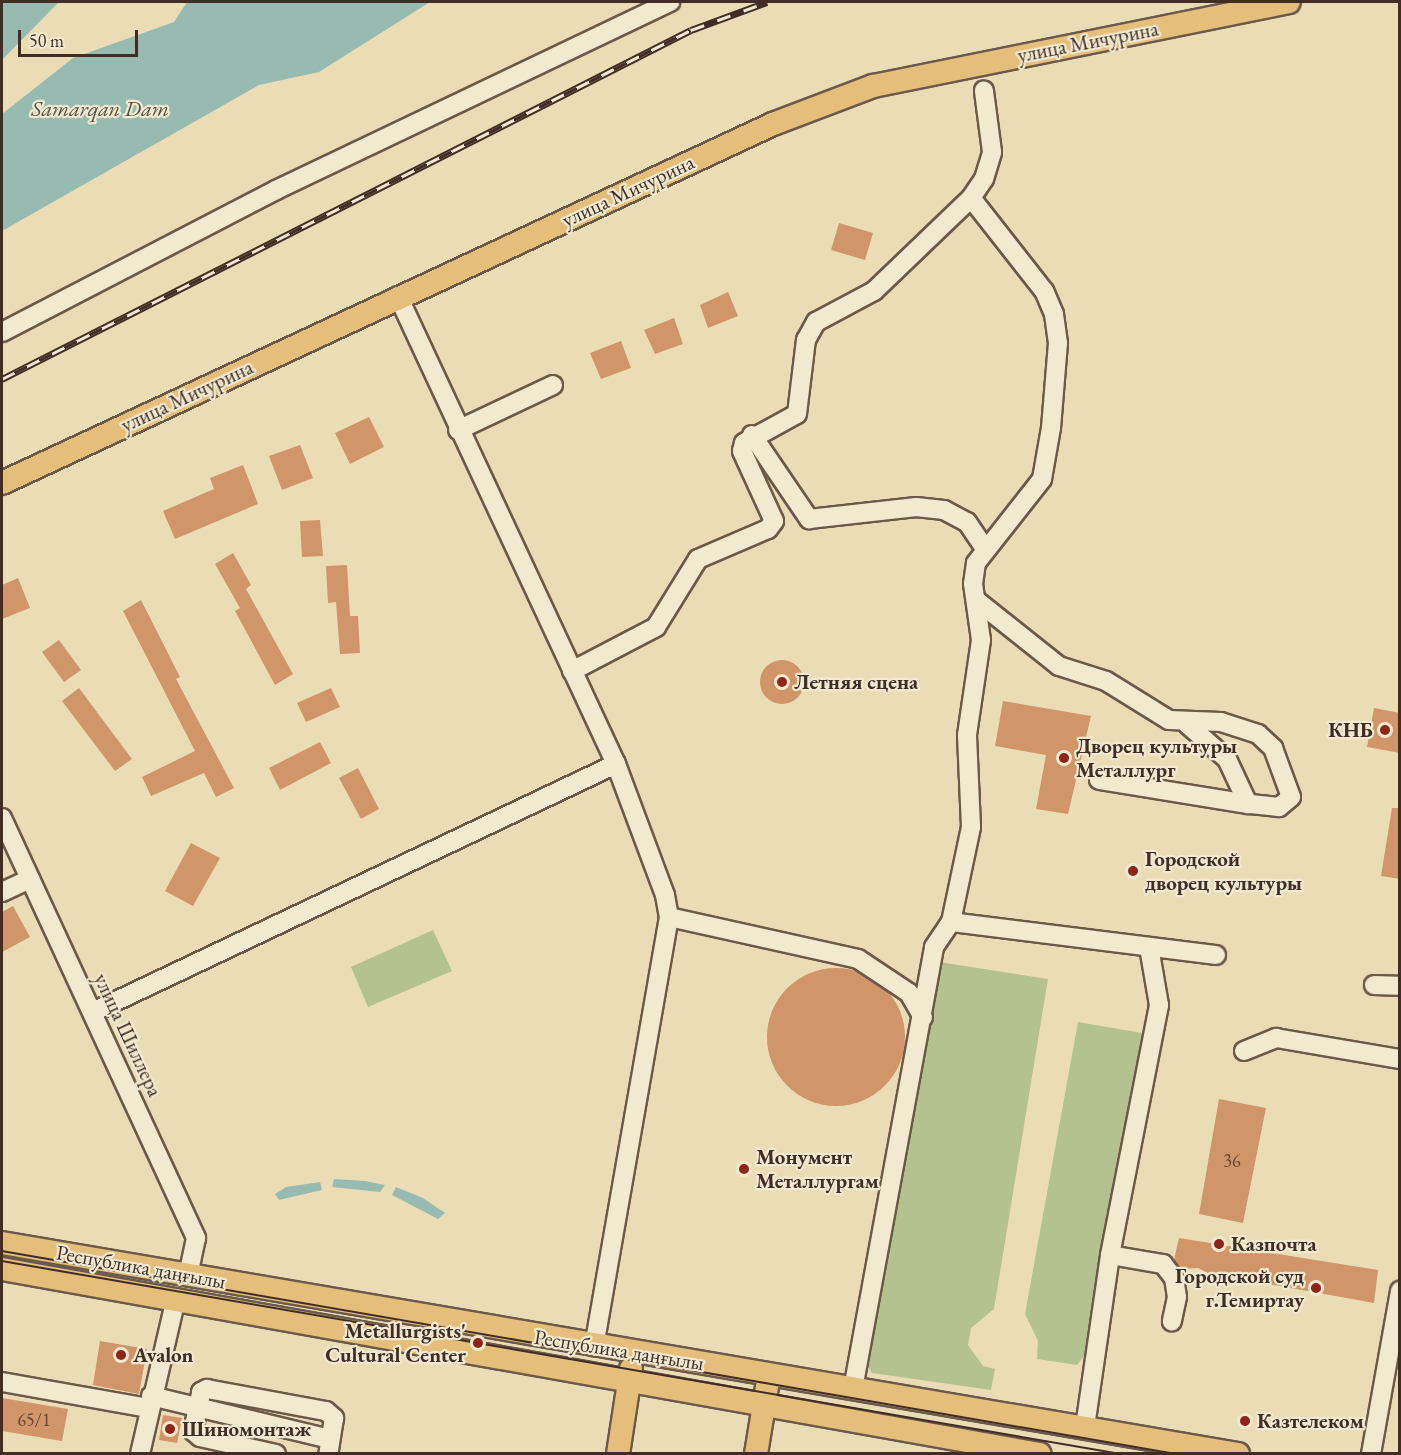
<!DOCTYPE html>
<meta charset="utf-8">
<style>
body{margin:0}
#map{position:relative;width:1401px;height:1455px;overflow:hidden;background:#eaddb6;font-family:"EB Garamond",serif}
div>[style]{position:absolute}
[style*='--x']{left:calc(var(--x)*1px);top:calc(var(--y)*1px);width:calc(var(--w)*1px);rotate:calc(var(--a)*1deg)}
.green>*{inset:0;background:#b4c290}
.water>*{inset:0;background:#98bbb1}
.building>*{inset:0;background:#d09569}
.round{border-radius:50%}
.roads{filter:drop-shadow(2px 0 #6b5949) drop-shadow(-2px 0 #6b5949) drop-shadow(0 2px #6b5949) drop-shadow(0 -2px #6b5949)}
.minor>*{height:18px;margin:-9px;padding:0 9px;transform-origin:9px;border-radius:9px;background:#f1e9d0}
.major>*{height:22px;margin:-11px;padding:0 11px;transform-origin:11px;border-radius:11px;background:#e5be7b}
.tram>*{height:1.5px;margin:-0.75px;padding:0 0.75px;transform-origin:0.75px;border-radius:0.75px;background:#412d25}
.rail>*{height:7px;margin-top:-3.5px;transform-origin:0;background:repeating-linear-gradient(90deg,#f1e9d0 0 14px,#412d25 0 28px);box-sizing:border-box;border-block:2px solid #412d25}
.dots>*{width:16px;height:16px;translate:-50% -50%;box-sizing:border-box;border:3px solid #f1e9d0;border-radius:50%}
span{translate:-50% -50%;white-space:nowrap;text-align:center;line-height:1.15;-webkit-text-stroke:4.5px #f1e9d0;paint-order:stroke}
.number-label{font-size:18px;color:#654736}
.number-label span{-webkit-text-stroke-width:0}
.street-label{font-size:21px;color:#412d25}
.poi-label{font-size:21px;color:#412d25;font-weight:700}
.left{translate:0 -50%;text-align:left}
.right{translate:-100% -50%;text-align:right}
.water-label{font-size:22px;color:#575048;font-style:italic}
.frame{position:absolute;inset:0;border:3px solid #412d25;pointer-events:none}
.scale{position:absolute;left:18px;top:30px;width:120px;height:27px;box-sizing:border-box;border:3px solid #412d25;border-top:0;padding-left:8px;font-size:18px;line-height:21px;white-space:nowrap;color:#412d25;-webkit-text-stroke:4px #f1e9d0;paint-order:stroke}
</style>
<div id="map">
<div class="green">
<i style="clip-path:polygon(433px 930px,452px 971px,368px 1007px,351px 967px)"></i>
<i style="clip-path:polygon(939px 962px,1048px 979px,994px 1309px,971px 1328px,968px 1345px,983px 1366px,995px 1369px,991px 1390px,872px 1373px,865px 1360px)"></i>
<i style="clip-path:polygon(1078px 1022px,1142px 1033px,1088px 1351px,1077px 1365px,1037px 1359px,1038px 1341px,1025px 1314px)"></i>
</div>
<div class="water">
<i style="clip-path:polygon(2px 2px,59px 2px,2px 60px)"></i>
<i style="clip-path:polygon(187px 2px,430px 2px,319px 72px,259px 85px,2px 231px,2px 114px,73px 58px,174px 22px)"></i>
<i style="clip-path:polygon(334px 1179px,365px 1181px,385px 1185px,380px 1192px,332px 1187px)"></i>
<i style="clip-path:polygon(320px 1182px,322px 1190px,279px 1200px,275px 1194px,286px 1187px)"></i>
<i style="clip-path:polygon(396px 1187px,423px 1198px,445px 1213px,438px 1219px,392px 1195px)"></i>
</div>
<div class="building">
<i style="clip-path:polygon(839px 223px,873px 233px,865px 260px,831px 250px)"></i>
<i style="clip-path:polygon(728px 292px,738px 316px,708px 328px,700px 305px)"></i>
<i style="clip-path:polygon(674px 318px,683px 344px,655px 354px,644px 330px)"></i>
<i style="clip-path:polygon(621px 341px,631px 368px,601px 379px,590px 353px)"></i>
<i style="clip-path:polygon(369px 417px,384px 447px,350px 464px,335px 433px)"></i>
<i style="clip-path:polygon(300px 445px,313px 478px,282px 490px,269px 456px)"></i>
<i style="clip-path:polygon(243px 465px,258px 504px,175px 539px,163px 511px,214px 489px,210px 478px)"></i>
<i style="clip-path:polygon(320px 520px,323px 556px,302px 557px,300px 521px)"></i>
<i style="clip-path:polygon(233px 553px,251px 585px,246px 589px,293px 674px,275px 685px,235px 611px,240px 608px,215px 564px)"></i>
<i style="clip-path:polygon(347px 565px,350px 616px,358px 616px,360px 653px,340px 654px,336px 602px,328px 603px,326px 566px)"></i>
<i style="clip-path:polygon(18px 578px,30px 608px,2px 619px,2px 585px)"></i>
<i style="clip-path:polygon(141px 600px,180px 677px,176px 679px,234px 788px,216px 797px,204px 773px,151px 796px,142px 777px,195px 751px,123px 611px)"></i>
<i style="clip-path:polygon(59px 640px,81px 670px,64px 682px,42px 652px)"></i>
<i class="round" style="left:760px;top:660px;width:44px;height:44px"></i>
<i style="clip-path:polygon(79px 688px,132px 759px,115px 771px,62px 701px)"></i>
<i style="clip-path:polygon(331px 688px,340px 707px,306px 722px,297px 703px)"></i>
<i style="clip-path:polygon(1003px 701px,1091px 716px,1068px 814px,1036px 809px,1046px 755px,995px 746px)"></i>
<i style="clip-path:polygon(1374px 708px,1400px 713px,1400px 753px,1367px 747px)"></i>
<i style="clip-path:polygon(320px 742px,331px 763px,280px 790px,269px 768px)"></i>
<i style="clip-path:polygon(358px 768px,379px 809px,361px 819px,339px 778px)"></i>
<i style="clip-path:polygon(1392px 808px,1400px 808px,1400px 879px,1381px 876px)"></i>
<i style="clip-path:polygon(191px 843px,220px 858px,193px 906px,165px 891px)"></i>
<i style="clip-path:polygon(13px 906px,30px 937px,2px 952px,2px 912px)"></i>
<i class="round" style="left:767px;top:968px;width:138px;height:138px"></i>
<i style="clip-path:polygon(1219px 1099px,1266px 1108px,1243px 1223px,1199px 1214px)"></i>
<i style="clip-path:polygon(1179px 1238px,1378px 1270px,1374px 1303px,1208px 1273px,1198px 1268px,1181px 1269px,1174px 1260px)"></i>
<i style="clip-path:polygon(100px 1341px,147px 1349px,139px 1394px,93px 1385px)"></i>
<i style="clip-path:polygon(2px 1398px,68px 1409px,62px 1441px,2px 1431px)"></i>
<i style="clip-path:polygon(163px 1415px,182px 1418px,177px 1443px,159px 1440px)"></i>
</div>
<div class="roads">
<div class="minor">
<i style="--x:398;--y:296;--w:516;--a:65.02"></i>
<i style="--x:616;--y:764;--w:140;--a:69.5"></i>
<i style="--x:665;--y:895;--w:22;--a:80"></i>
<i style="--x:669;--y:917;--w:436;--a:99.9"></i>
<i style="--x:2;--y:332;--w:309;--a:-27.4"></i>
<i style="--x:276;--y:190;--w:437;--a:-25.5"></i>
<i style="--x:458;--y:430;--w:105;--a:-25.3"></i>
<i style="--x:752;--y:435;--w:102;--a:55.8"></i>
<i style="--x:809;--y:519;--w:108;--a:-6.4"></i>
<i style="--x:916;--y:507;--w:28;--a:6"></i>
<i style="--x:944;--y:510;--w:26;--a:28"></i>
<i style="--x:967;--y:522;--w:32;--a:56"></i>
<i style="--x:976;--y:600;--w:106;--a:38.5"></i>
<i style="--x:1059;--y:666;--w:49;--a:17.7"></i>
<i style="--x:1106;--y:681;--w:74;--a:31.8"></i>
<i style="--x:1169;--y:720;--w:52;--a:2.2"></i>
<i style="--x:1221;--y:722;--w:39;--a:18"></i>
<i style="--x:1258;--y:734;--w:21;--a:43"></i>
<i style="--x:1273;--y:748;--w:52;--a:69.8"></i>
<i style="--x:1291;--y:797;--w:16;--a:140"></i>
<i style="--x:1279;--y:807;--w:31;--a:-174"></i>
<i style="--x:1248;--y:804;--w:151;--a:-170.8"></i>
<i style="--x:572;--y:671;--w:95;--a:-27.6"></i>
<i style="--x:656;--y:627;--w:80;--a:-58.3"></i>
<i style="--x:698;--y:559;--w:76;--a:-23.2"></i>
<i style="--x:768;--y:529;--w:10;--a:-53"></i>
<i style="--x:774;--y:521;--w:77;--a:-114.6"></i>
<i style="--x:742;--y:451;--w:8;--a:-76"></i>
<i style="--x:744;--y:443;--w:60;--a:-28.7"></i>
<i style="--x:797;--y:414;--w:75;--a:-83.1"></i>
<i style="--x:806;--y:340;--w:21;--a:-61"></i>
<i style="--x:816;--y:322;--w:66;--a:-28.1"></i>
<i style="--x:874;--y:291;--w:134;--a:-43.8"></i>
<i style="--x:971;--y:198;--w:23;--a:-56"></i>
<i style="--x:984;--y:179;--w:28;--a:-73"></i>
<i style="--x:992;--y:152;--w:62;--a:-97.5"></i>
<i style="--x:1187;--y:724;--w:53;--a:41.2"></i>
<i style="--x:1227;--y:759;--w:50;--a:65"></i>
<i style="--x:2;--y:818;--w:463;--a:65.2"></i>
<i style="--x:196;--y:1238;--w:38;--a:102"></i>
<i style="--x:2;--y:892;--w:31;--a:-25"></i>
<i style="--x:669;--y:917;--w:194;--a:12.5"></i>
<i style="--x:858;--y:959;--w:61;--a:33.7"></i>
<i style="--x:909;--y:993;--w:28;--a:60"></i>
<i style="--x:951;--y:922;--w:267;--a:7.1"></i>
<i style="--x:1374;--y:985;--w:26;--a:2"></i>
<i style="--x:93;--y:1012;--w:579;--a:-25.37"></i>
<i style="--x:1244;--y:1051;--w:35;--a:-22"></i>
<i style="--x:1276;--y:1038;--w:126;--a:9.6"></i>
<i style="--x:1110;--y:1255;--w:54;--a:9.6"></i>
<i style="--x:1163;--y:1264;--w:18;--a:52"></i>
<i style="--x:1174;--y:1278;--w:19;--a:81"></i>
<i style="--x:1177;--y:1297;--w:25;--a:102"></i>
<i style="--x:2;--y:1382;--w:148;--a:10.1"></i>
<i style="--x:853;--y:1389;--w:449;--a:-79.6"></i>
<i style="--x:934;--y:947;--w:30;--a:-56"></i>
<i style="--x:951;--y:922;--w:97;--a:-78.1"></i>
<i style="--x:971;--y:827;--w:92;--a:-92.5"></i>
<i style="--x:967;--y:735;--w:96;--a:-81.6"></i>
<i style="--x:981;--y:640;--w:57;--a:-98.1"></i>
<i style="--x:973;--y:584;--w:21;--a:-82"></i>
<i style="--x:976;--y:563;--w:107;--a:-51.8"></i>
<i style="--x:1042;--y:479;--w:52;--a:-80"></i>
<i style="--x:1051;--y:428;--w:85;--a:-85.3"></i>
<i style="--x:1058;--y:343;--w:29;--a:-98"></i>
<i style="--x:1054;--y:314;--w:25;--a:-113"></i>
<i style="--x:1044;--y:291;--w:118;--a:-128.1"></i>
<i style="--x:151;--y:1396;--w:184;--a:13.5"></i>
<i style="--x:1085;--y:1427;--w:174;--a:-81.7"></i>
<i style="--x:1110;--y:1255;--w:255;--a:-78.9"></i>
<i style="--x:1159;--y:1005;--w:59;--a:-99.8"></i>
<i style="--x:140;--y:1454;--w:160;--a:-77"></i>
<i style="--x:276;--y:1454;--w:78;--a:-167.4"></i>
<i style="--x:200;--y:1437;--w:9;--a:-139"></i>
<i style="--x:193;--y:1431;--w:40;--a:-78"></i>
<i style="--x:201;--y:1392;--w:7;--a:-27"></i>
<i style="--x:207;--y:1389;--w:121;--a:10.5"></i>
<i style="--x:326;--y:1411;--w:11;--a:41"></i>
<i style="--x:334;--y:1418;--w:36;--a:99"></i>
<i style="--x:1371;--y:1454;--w:166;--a:-79.9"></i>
</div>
<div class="major">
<i style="--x:2;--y:483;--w:850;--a:-24.97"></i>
<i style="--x:773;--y:124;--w:107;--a:-20.8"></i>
<i style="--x:873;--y:86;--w:424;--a:-11.4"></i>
<i style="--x:2;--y:1243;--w:1254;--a:9.69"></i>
<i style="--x:2;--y:1269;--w:1054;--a:10.11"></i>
<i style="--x:618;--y:1454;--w:86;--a:-81.3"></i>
<i style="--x:756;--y:1454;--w:80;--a:-80.7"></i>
</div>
</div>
<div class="tram">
<i style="--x:2;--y:1251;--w:1191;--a:9.81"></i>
<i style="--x:2;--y:1261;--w:1135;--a:9.79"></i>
</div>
<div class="rail">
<i style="--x:2;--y:379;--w:772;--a:-26.86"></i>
<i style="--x:691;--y:30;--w:81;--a:-20.2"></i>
</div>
<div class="dots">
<i style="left:782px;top:682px;background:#8f2418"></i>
<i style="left:1385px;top:730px;background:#8f2418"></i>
<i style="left:1064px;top:758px;background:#8f2418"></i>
<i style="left:1133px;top:871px;background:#8f2418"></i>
<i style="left:744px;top:1169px;background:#8f2418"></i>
<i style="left:1219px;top:1244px;background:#8f2418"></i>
<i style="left:1316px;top:1288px;background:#8f2418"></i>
<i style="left:478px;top:1343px;background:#8f2418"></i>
<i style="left:121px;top:1355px;background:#8f2418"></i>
<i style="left:1245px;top:1421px;background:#8f2418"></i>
<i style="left:170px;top:1429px;background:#8f2418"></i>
</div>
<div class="number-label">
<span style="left:1232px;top:1161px">36</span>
<span style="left:34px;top:1420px">65/1</span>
</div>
<div class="street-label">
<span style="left:1088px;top:42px;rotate:-11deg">улица Мичурина</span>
<span style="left:628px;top:191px;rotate:-25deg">улица Мичурина</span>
<span style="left:187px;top:396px;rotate:-25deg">улица Мичурина</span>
<span style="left:128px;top:1035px;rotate:65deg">улица Шиллера</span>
<span style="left:141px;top:1267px;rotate:10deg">Республика даңғылы</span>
<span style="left:619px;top:1350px;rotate:9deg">Республика даңғылы</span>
</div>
<div class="poi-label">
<span class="left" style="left:794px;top:682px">Летняя сцена</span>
<span class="right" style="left:1373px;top:730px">КНБ</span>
<span class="left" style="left:1076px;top:758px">Дворец культуры<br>Металлург</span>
<span class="left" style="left:1145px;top:871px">Городской<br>дворец культуры</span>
<span class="left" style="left:756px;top:1169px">Монумент<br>Металлургам</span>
<span class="left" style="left:1231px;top:1244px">Казпочта</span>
<span class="right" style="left:1304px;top:1288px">Городской суд<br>г.Темиртау</span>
<span class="right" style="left:466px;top:1343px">Metallurgists'<br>Cultural Center</span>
<span class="left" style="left:133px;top:1355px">Avalon</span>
<span class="left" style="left:1257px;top:1421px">Казтелеком</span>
<span class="left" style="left:182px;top:1429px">Шиномонтаж</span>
</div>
<div class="water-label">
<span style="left:100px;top:109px">Samarqan Dam</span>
</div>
<div class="frame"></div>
<div class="scale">50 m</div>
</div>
